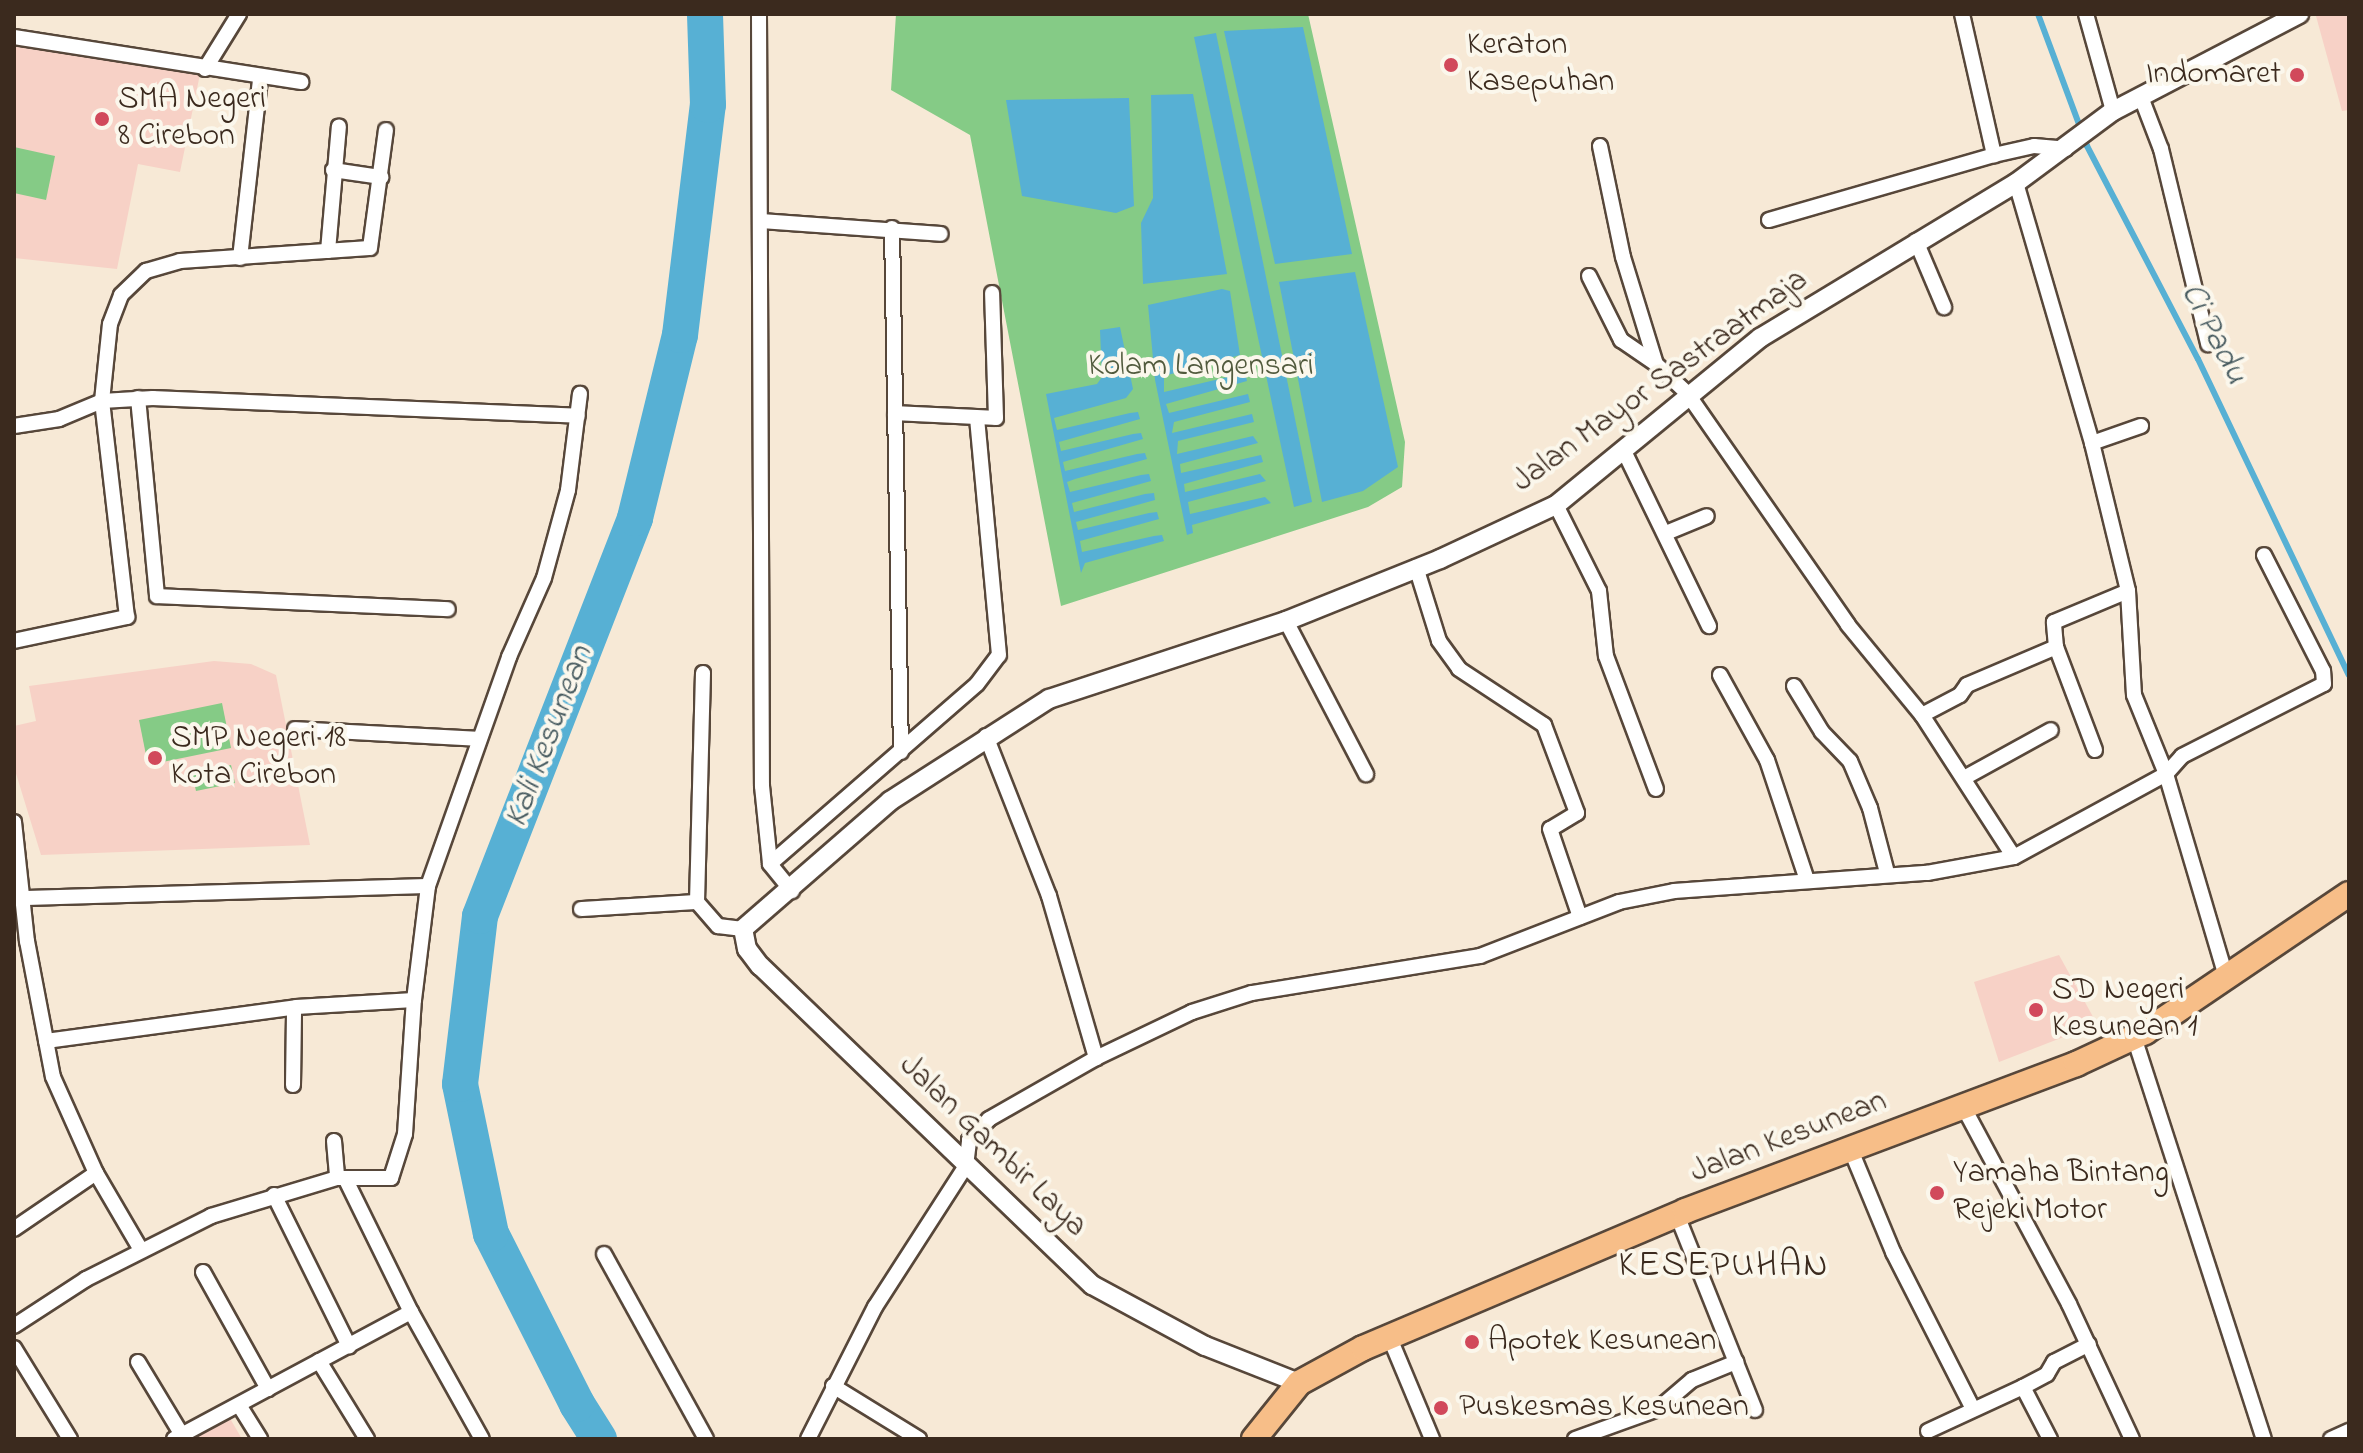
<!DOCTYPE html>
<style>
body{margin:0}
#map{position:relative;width:2363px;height:1453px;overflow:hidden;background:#f7e9d6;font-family:"Indie Flower",sans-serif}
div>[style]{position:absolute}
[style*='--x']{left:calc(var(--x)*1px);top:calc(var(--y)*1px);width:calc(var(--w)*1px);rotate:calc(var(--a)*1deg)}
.built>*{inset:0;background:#f7d1c6}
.green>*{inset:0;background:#85cb86}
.water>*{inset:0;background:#57b0d4}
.stream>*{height:6px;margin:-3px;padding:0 3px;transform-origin:3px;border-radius:3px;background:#57b0d4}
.river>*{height:36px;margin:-18px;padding:0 18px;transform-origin:18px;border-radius:18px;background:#57b0d4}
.roads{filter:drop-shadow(2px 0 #57473a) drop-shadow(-2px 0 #57473a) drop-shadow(0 2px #57473a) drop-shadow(0 -2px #57473a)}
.minor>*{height:14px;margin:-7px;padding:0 7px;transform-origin:7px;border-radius:7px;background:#fff}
.tertiary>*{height:18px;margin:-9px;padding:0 9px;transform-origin:9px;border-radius:9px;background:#fff}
.trunk>*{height:24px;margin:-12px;padding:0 12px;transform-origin:12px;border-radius:12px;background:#f7be88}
.dots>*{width:22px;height:22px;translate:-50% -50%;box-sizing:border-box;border:4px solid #fbf7ec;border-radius:50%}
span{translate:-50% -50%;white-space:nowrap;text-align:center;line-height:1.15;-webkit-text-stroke:8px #fbf7ec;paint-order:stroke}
.poi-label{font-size:32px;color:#3b2a1e}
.left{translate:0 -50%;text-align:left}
.right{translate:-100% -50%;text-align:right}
.park-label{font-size:32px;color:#515a3d}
.street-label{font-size:32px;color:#3b2a1e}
.water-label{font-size:34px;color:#45595e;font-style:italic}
.quarter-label{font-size:36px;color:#3b2a1e;letter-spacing:2px}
.frame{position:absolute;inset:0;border:16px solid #3b2a1e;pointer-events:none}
</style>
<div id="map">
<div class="built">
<i style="clip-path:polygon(2320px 14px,2349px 14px,2349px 110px,2342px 111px,2316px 16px)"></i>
<i style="clip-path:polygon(14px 41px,200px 74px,180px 172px,138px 164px,117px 269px,14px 258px)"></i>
<i style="clip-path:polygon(214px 661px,251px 664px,276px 675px,310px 845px,41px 855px,14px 767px,14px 726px,36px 721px,29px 686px)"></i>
<i style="clip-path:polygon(2059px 955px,2097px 1024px,1999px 1062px,1974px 982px)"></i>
<i style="clip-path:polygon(228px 1415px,242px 1439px,187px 1439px)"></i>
</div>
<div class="green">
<i style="clip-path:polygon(896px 14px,1308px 14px,1405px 442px,1402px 487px,1368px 507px,1061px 606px,970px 135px,891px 90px)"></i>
<i style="clip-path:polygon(14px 147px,55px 156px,46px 200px,14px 193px)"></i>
<i style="clip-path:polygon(222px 703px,231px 748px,148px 765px,139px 720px)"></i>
<i style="clip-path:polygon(231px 765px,235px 783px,196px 791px,192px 773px)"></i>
</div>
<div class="water">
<i style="clip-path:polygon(1303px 27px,1352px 254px,1275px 264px,1224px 31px)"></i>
<i style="clip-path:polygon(1216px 33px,1312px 502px,1294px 507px,1194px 37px)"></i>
<i style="clip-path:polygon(1193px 94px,1227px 274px,1143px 284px,1141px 223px,1153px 198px,1151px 95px)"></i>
<i style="clip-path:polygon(1129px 98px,1134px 206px,1116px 213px,1022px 196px,1006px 100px)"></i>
<i style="clip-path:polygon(1355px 272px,1398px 467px,1363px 491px,1322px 502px,1279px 282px)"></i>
<i style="clip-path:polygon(1222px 289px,1230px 291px,1240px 355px,1164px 376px,1164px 392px,1245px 373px,1247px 381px,1166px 404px,1169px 413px,1248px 394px,1250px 402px,1174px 422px,1172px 433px,1252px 414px,1254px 422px,1178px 441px,1177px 454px,1253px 436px,1258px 443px,1180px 464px,1181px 473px,1261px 455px,1263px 462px,1184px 484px,1185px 492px,1260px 474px,1266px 481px,1188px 502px,1190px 514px,1265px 497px,1271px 503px,1192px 525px,1193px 533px,1187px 535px,1155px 380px,1148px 305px)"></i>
<i style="clip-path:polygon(1120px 327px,1133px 389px,1126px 398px,1054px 418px,1057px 430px,1130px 413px,1138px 412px,1140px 419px,1059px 442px,1061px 451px,1133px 434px,1141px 433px,1143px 439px,1063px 462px,1065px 471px,1137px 454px,1145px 453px,1147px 459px,1075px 479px,1067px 482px,1070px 492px,1141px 475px,1149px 474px,1151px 481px,1072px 503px,1074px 512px,1145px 494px,1154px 493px,1155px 500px,1076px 522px,1078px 530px,1149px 513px,1157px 512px,1159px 519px,1080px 541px,1082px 552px,1154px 536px,1162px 535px,1164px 541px,1085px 563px,1081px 573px,1046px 394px,1097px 384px,1102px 377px,1100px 330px)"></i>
</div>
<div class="stream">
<i style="--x:2038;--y:14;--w:141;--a:69.6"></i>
<i style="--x:2087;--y:146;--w:240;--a:62.5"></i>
<i style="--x:2198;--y:359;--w:350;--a:64.5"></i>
</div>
<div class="river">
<i style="--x:599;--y:1439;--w:41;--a:-122.2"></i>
<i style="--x:577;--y:1404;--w:191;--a:-116.8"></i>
<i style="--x:491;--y:1234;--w:153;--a:-101.7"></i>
<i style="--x:460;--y:1084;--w:169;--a:-83.2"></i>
<i style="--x:480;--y:916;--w:427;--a:-68.7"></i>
<i style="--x:635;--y:518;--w:188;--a:-76.2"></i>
<i style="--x:680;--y:335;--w:232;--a:-83.1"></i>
<i style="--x:708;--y:105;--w:91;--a:-91.9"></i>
</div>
<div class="roads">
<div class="minor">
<i style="--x:759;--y:14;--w:772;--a:89.78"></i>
<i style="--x:762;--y:786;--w:78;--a:84.1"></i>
<i style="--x:770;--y:864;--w:35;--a:51"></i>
<i style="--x:1962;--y:14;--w:145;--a:77.2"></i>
<i style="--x:2086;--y:14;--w:101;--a:74.4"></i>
<i style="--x:14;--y:37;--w:291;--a:8.9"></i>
<i style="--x:205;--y:69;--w:65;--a:-58.3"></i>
<i style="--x:2141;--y:97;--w:56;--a:69"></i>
<i style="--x:2161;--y:149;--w:201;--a:76.4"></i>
<i style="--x:1600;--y:146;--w:113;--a:78.3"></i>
<i style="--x:1623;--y:257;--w:112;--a:72.9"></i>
<i style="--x:1656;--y:364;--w:42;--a:43.1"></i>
<i style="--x:1687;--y:393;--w:282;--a:55.2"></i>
<i style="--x:1848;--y:625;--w:117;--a:50.6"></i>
<i style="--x:1922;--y:715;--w:169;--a:57.1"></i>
<i style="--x:333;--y:170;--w:49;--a:8.3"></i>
<i style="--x:2016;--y:183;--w:271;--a:73.7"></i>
<i style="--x:2092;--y:443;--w:152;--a:76.3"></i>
<i style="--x:2128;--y:591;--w:104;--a:86.7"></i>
<i style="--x:2134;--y:695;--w:85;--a:67.9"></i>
<i style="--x:2166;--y:774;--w:215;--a:73.5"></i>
<i style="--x:1769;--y:220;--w:234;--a:-16.1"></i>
<i style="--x:1994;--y:155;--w:41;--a:-12.7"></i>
<i style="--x:2034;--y:146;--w:32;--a:5"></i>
<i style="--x:761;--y:221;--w:180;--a:4.1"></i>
<i style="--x:892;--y:228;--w:524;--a:89.02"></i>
<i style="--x:1916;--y:241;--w:72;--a:67"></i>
<i style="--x:328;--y:251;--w:125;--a:-85"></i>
<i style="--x:240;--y:258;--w:180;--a:-83.6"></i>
<i style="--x:1589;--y:276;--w:72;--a:63.4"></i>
<i style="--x:1621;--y:340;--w:42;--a:34.4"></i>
<i style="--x:138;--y:398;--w:199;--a:84.5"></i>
<i style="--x:157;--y:596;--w:291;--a:2.6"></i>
<i style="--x:895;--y:413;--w:101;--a:2.8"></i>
<i style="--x:996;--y:418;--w:125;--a:-91.8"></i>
<i style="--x:14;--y:426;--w:46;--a:-8.8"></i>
<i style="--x:59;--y:419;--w:47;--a:-22.7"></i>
<i style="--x:102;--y:401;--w:77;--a:-84.1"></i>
<i style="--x:110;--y:324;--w:31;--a:-69"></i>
<i style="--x:121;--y:295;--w:35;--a:-44"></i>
<i style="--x:146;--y:271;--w:35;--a:-16"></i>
<i style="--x:180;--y:261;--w:190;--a:-3.9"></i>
<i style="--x:370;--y:248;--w:119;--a:-82.3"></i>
<i style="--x:2092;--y:443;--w:52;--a:-19.1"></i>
<i style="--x:1623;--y:449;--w:197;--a:64.1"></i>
<i style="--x:1556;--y:505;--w:96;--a:63.4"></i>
<i style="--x:1599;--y:591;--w:65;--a:83.9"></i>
<i style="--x:1606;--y:656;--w:142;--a:69.4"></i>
<i style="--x:1666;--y:533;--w:44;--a:-22.5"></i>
<i style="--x:1416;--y:567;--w:77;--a:72.7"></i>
<i style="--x:1439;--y:641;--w:34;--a:54"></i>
<i style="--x:1459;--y:669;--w:102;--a:33.4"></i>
<i style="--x:1544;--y:725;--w:94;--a:69.4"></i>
<i style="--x:1577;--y:813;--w:31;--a:149"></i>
<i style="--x:1550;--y:829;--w:93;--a:71.2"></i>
<i style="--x:1286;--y:621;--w:173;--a:62.4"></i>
<i style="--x:14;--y:641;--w:116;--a:-12"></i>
<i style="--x:127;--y:617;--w:217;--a:-96.6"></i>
<i style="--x:102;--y:401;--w:51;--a:-3.4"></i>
<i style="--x:153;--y:398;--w:425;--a:2.4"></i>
<i style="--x:703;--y:673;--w:229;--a:91.5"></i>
<i style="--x:697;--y:902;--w:32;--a:49"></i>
<i style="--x:718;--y:926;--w:25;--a:7"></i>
<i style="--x:1720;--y:675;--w:97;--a:61.1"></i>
<i style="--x:1767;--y:760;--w:126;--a:71.6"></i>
<i style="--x:1794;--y:686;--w:54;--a:58.7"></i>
<i style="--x:1822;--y:732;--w:40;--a:46"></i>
<i style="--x:1850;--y:761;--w:51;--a:66.9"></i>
<i style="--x:1870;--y:808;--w:67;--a:75.3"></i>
<i style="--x:1922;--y:715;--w:43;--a:-27.8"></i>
<i style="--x:1960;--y:695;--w:12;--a:-55"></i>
<i style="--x:1967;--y:685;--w:97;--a:-23.1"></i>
<i style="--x:295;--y:729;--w:184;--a:3.1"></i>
<i style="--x:986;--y:736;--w:172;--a:68.5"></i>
<i style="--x:1049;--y:896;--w:169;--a:73.8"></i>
<i style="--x:2095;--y:750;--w:110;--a:-110.7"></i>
<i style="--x:2056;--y:647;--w:25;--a:-95"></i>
<i style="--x:2054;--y:622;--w:80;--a:-22.7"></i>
<i style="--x:1964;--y:778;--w:99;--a:-28.9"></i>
<i style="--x:14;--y:822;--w:120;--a:83.8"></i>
<i style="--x:27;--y:941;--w:138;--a:79.2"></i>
<i style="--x:53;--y:1077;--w:105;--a:65.9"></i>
<i style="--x:96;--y:1173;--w:99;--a:145.7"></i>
<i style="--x:770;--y:864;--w:274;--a:-41"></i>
<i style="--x:977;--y:684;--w:36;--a:-53"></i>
<i style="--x:999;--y:655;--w:237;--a:-95.3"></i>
<i style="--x:25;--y:898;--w:403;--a:-1.7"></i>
<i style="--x:581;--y:909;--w:116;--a:-3.5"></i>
<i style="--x:2134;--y:1037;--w:422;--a:72.1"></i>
<i style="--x:46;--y:1041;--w:252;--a:-7.7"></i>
<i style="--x:296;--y:1007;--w:118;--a:-3.4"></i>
<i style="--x:293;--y:1085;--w:75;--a:-89.2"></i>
<i style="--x:1964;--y:1108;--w:222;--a:61.8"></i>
<i style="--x:2069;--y:1304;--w:149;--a:65"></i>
<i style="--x:334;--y:1141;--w:37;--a:85"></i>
<i style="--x:1850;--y:1148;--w:113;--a:67.5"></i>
<i style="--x:1893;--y:1252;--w:174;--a:63"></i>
<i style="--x:96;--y:1173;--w:89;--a:59.7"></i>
<i style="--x:345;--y:1178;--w:149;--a:63.8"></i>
<i style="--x:411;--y:1312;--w:145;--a:60.8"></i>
<i style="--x:274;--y:1195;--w:169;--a:63.6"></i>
<i style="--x:1677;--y:1215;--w:210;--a:68.2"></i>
<i style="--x:604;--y:1254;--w:211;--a:61.1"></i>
<i style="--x:203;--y:1272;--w:134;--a:60.9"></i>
<i style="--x:14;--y:1326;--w:86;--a:-33.1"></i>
<i style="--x:86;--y:1279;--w:140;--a:-26.7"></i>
<i style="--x:211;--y:1216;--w:132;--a:-16.8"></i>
<i style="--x:337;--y:1178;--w:54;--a:0"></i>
<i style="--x:391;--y:1178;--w:46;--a:-72.3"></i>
<i style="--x:405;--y:1134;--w:134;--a:-86.2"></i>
<i style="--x:414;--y:1000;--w:115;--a:-83"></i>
<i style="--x:428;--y:886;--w:243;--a:-70.5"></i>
<i style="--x:509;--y:657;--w:86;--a:-66.1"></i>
<i style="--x:544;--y:578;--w:91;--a:-74.7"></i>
<i style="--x:568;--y:490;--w:97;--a:-82.9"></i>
<i style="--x:1389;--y:1336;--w:112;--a:67.3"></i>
<i style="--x:14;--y:1348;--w:107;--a:58.4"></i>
<i style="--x:319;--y:1361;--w:92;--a:58.4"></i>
<i style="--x:138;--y:1362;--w:85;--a:58.9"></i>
<i style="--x:833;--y:1386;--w:101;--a:31.6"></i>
<i style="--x:2023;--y:1387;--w:59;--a:62.6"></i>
<i style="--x:239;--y:1405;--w:40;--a:58"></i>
<i style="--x:1928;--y:1431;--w:105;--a:-24.9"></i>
<i style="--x:2023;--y:1387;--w:27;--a:-28"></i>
<i style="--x:2047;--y:1374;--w:14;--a:-60"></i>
<i style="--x:2054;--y:1362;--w:39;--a:-27"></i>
<i style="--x:174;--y:1439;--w:269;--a:-28.2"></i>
<i style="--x:808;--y:1439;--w:148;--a:-63.1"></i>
<i style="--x:875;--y:1307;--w:168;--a:-57.2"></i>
<i style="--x:966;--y:1166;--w:26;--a:-83"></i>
<i style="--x:969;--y:1140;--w:29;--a:-46"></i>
<i style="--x:989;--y:1119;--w:123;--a:-29.7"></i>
<i style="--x:1096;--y:1058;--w:106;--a:-25.6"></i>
<i style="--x:1192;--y:1012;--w:63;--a:-17.6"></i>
<i style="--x:1252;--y:993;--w:231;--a:-9.2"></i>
<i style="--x:1480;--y:956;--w:149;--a:-21.2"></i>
<i style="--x:1619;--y:902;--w:56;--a:-11.3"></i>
<i style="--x:1674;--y:891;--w:254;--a:-4.1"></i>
<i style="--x:1927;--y:873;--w:88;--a:-10.4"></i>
<i style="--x:2014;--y:857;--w:173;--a:-28.6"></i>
<i style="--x:2166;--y:774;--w:24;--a:-48"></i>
<i style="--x:2182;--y:756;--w:159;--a:-26.9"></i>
<i style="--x:2324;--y:684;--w:13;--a:-94"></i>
<i style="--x:2323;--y:671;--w:130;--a:-117"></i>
<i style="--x:1575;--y:1439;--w:88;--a:-19.9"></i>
<i style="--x:1658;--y:1409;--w:45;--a:-40.5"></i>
<i style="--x:1692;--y:1380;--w:48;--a:-22.2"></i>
<i style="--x:2331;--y:1439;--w:20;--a:-24"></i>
</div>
<div class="tertiary">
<i style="--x:1299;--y:1383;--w:101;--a:-158.5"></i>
<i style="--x:1205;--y:1346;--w:128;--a:-151.6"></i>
<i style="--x:1092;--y:1285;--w:460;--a:-136.1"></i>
<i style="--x:760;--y:966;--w:21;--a:-127"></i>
<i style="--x:747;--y:949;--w:20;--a:-101"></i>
<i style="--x:743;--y:929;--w:195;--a:-41"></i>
<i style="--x:890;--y:801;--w:189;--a:-32.7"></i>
<i style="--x:1049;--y:699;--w:250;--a:-18.2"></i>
<i style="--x:1286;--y:621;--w:166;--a:-21.9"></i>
<i style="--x:1440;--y:559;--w:128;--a:-25"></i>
<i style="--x:1556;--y:505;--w:264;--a:-39.3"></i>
<i style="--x:1760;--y:338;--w:299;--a:-31.2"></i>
<i style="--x:2016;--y:183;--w:121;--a:-36.6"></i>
<i style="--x:2113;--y:111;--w:210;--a:-27.5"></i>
</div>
<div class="trunk">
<i style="--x:1254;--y:1439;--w:72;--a:-51.2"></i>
<i style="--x:1299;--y:1383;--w:73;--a:-28.7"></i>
<i style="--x:1363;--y:1348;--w:350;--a:-23"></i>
<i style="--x:1685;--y:1211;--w:418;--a:-20.6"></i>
<i style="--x:2076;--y:1064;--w:76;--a:-24.9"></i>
<i style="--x:2145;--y:1032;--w:246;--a:-34.1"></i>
</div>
</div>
<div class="dots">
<i style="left:1451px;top:65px;background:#d1495b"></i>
<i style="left:2297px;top:75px;background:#d1495b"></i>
<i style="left:102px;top:119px;background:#d1495b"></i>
<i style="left:155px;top:758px;background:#d1495b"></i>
<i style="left:2036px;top:1010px;background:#d1495b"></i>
<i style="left:1937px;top:1193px;background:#d1495b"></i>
<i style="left:1472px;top:1342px;background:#d1495b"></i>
<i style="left:1441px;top:1408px;background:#d1495b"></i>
</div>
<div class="poi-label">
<span class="left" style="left:1467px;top:65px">Keraton<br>Kasepuhan</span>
<span class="right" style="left:2281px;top:75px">Indomaret</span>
<span class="left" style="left:118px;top:119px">SMA Negeri<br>8 Cirebon</span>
<span class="left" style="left:171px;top:758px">SMP Negeri 18<br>Kota Cirebon</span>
<span class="left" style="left:2052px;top:1010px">SD Negeri<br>Kesunean 1</span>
<span class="left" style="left:1953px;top:1193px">Yamaha Bintang<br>Rejeki Motor</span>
<span class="left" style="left:1488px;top:1342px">Apotek Kesunean</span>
<span class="left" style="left:1459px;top:1408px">Puskesmas Kesunean</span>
</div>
<div class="park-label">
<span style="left:1201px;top:367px">Kolam Langensari</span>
</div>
<div class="street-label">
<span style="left:1661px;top:382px;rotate:-36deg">Jalan Mayor Sastraatmaja</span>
<span style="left:1789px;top:1138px;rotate:-21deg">Jalan Kesunean</span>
<span style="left:992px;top:1147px;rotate:44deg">Jalan Gambir Laya</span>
</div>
<div class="water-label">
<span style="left:2213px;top:334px;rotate:63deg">Ci Padu</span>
<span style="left:550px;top:737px;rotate:-69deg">Kali Kesunean</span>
</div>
<div class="quarter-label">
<span style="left:1724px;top:1267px">KESEPUHAN</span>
</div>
<div class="frame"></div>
</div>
